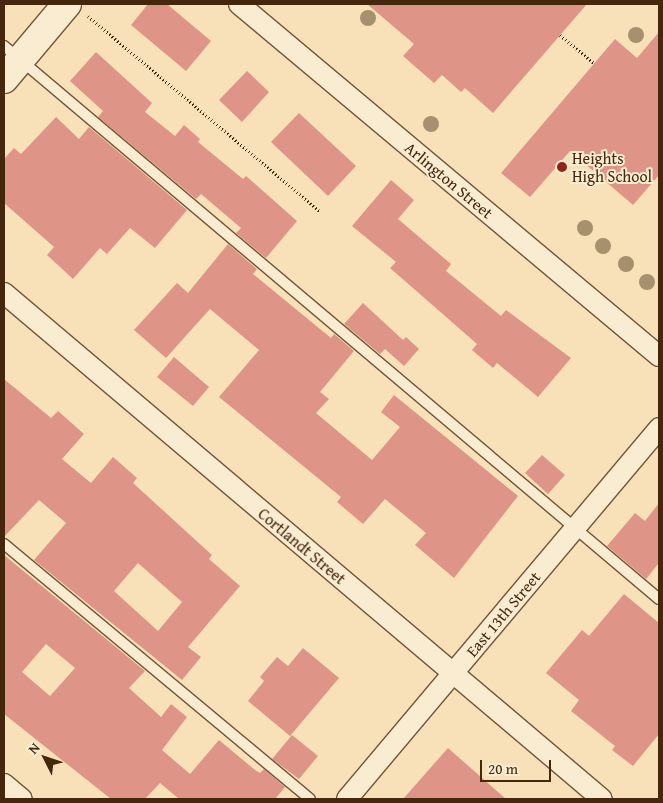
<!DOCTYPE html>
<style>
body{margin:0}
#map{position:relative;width:663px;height:803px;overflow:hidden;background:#f8e1b8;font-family:"Gentium Book Plus",serif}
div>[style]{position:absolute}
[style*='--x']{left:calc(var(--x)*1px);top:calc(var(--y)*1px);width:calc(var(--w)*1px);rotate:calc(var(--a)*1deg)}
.building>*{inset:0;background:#de9588}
.path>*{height:3px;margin-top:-1.5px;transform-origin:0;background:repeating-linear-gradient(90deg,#45270d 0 1px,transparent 0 3.5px)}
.roads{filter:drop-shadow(1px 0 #725638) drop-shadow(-1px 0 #725638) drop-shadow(0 1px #725638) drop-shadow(0 -1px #725638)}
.lane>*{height:10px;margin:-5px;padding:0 5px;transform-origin:5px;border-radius:5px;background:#faecd1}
.street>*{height:20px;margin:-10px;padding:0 10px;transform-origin:10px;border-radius:10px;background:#faecd1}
.secondary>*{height:28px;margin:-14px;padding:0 14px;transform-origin:14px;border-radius:14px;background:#faecd1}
.path-bridge>*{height:3px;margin-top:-1.5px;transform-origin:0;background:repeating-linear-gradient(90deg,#45270d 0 1px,transparent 0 3.5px)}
.trees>*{width:16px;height:16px;margin:-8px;border-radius:50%;background:#a6906d}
.dots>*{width:14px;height:14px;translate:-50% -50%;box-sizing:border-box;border:2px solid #faecd1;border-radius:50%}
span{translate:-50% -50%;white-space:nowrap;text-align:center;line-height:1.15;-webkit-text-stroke:4px #faecd1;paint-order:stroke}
.poi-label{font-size:16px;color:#45270d}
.left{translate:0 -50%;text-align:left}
.street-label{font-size:16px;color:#45270d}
.frame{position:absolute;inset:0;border:5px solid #45270d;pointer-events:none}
.north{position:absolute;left:20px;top:733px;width:50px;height:50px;-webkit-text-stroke:4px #faecd1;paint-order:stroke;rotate:311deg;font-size:14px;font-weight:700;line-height:20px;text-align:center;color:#45270d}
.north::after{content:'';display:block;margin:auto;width:18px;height:22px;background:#45270d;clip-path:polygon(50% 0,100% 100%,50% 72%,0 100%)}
.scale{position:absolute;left:480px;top:760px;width:71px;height:22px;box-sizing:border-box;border:2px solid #45270d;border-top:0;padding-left:6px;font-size:15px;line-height:18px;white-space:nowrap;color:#45270d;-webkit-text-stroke:4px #faecd1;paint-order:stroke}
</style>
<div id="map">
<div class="building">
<i style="clip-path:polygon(148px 4px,167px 4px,211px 41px,186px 71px,131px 25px)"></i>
<i style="clip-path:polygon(367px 4px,587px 4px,493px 113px,465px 88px,461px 92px,442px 75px,434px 83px,403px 56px,414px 44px)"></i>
<i style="clip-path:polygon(659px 32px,659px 175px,633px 205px,570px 151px,530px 197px,501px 173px,615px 39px,637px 58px)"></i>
<i style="clip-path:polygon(96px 52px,152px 103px,145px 112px,175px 136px,184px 125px,200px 139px,198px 142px,243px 179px,246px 176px,297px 221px,266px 258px,236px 233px,241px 228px,201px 194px,196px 199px,98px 117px,103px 111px,70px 81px)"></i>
<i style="clip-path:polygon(247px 71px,269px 92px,242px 122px,219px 100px)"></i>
<i style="clip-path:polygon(299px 113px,356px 166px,328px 196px,271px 142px)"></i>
<i style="clip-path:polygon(56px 117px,79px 139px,89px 127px,187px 210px,155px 248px,130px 228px,107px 254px,100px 248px,73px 279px,47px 255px,54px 247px,4px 203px,4px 159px,14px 148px,21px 154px)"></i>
<i style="clip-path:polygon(391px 180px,414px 200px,398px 219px,451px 264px,446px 271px,501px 316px,506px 310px,571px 358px,538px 397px,497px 363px,493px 368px,472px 350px,477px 344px,390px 268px,396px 262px,352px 226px)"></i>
<i style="clip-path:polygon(228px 244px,257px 269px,253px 274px,331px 338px,334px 334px,354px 351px,320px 392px,329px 399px,316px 413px,372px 460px,400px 427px,381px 412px,394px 395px,518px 496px,454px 578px,415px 545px,426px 533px,385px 499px,363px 524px,337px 502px,341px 497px,219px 397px,259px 350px,210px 309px,166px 358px,134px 330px,177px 283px,188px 293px)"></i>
<i style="clip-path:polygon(363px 303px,403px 340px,406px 337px,419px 349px,404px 366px,385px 349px,380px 354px,344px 324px)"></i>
<i style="clip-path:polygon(174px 357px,209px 387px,193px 406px,157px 377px)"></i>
<i style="clip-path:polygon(evenodd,4px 379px,51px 418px,58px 411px,84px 434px,62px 459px,91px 483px,113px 457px,137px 478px,133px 483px,212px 555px,209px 559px,240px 586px,188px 647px,201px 657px,182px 680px,34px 560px,66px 523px,39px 500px,4px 537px,4px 379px,138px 563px,182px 602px,158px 631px,114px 591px,138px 563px)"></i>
<i style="clip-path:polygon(542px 455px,565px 475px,548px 494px,525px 473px)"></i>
<i style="clip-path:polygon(659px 503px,659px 563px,646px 579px,607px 546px,635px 513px,645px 521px)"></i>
<i style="clip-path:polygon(evenodd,4px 555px,145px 671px,129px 688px,161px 717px,171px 704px,187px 717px,162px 750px,190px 774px,219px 740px,255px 770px,260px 773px,264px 769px,285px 787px,275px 799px,179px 799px,160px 783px,145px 799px,111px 799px,4px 714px,4px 555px,46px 644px,75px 668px,50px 696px,22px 672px,46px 644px)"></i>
<i style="clip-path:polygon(624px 594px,659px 623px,659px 734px,633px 766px,612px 750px,615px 746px,571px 711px,579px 700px,546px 673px,582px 630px,589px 636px)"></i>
<i style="clip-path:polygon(303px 648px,339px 678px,290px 736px,248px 701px,264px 681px,260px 677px,277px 657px,288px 666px)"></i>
<i style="clip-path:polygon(292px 735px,318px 756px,299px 779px,272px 759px)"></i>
<i style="clip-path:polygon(448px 748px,506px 799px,403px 799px)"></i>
</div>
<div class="path">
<i style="--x:88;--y:16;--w:304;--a:40.1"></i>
</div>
<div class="roads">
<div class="lane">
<i style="--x:4;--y:46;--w:857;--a:40.17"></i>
<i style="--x:4;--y:544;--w:398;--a:39.8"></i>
</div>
<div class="street">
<i style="--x:239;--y:4;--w:548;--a:39.97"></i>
<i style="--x:4;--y:293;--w:783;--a:40.24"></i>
<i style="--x:4;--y:784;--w:23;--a:40"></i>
<i style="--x:347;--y:799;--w:485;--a:-49.9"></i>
</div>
<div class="secondary">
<i style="--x:4;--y:79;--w:98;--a:-50"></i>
</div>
</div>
<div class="path-bridge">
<i style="--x:560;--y:35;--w:44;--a:39.5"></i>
</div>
<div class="trees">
<i style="left:368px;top:18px"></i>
<i style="left:636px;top:35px"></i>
<i style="left:431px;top:124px"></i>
<i style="left:585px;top:228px"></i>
<i style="left:603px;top:246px"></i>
<i style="left:626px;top:264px"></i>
<i style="left:647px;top:282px"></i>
</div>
<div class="dots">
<i style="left:562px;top:167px;background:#8f2418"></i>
</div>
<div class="poi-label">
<span class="left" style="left:572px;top:167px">Heights<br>High School</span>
</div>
<div class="street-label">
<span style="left:449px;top:180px;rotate:40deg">Arlington Street</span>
<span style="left:302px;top:546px;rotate:40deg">Cortlandt Street</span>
<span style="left:503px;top:614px;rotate:-50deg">East 13th Street</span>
</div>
<div class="frame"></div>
<div class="north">N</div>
<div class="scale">20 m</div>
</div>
